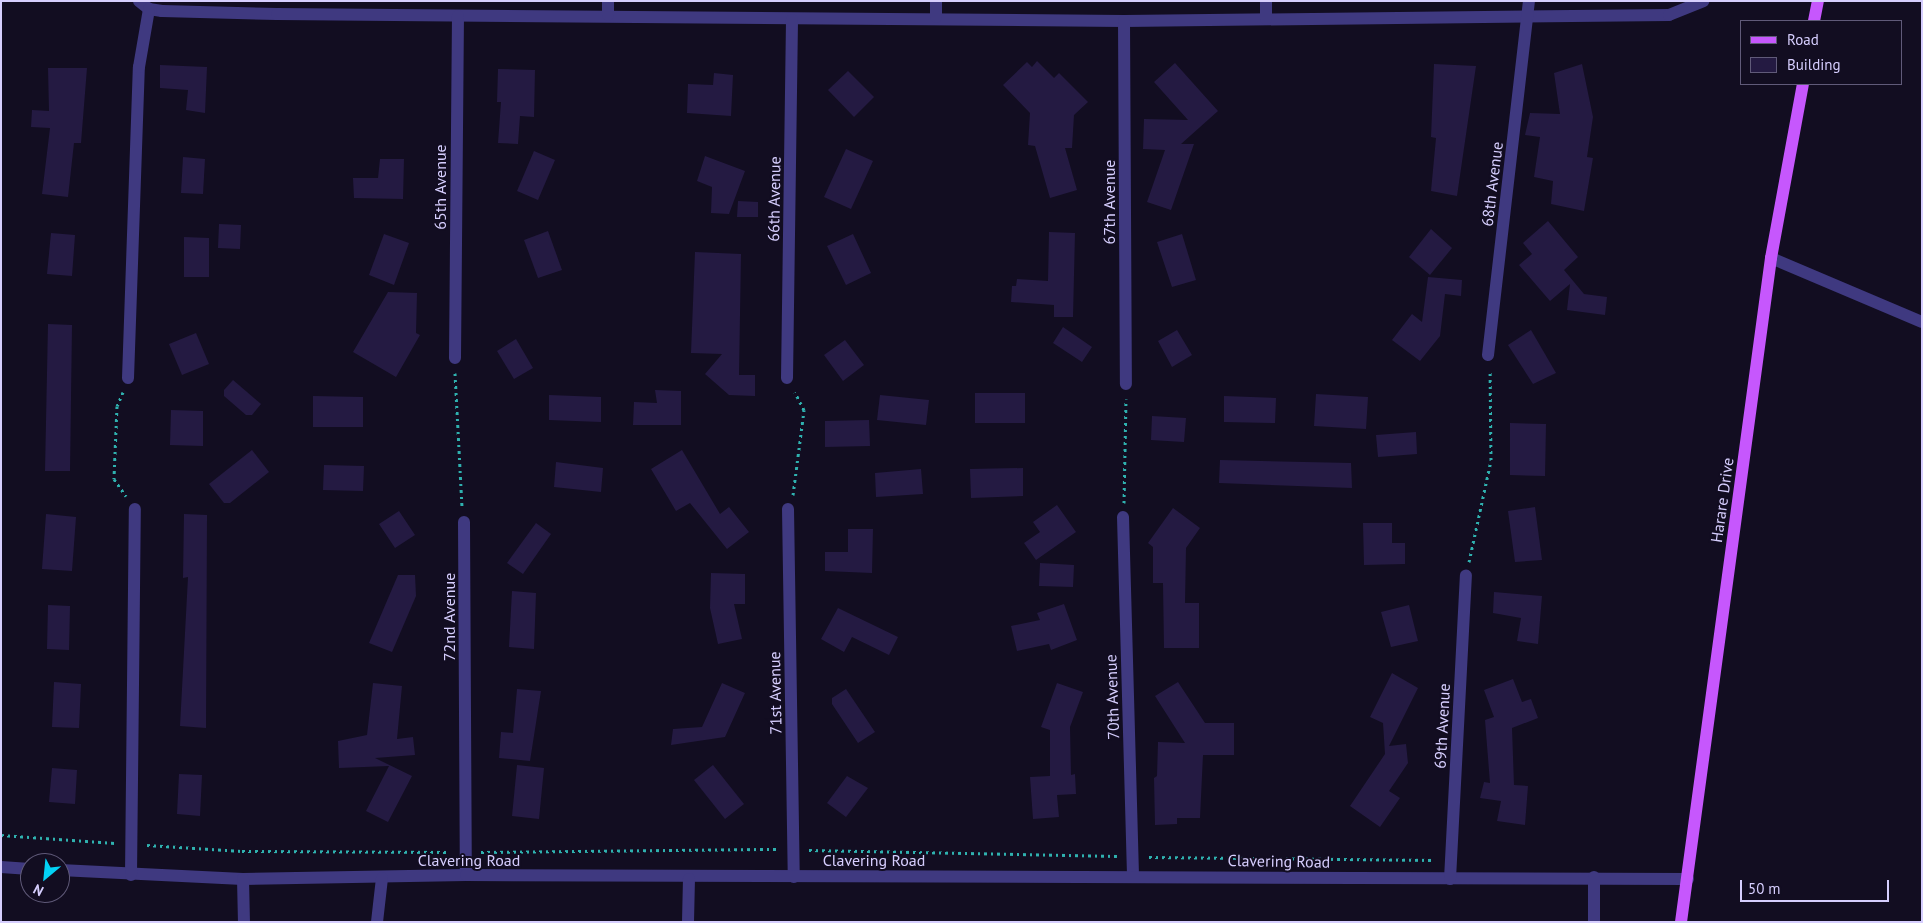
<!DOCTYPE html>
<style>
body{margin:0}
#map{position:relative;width:1923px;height:923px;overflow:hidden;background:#120d21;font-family:"PT Sans",sans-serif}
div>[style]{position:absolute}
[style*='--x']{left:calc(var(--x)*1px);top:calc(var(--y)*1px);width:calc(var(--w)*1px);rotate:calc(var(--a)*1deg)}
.building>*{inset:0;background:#241a42}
.path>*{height:3px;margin-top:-1.5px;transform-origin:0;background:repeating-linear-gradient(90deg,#2fb1af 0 2.5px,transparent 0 6.5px)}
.minor>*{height:12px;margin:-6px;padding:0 6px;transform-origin:6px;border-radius:6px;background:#3f3980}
.major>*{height:12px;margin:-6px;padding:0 6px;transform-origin:6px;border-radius:6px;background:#c657fd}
span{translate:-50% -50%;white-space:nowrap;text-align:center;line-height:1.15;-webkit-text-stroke:4px #120d21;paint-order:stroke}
.street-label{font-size:16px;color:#d6cefe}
.frame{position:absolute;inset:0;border:2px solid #d6cefe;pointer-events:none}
.legend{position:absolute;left:1740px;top:20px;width:162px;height:65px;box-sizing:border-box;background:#120d21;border:1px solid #605a79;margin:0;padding:6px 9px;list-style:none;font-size:15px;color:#d6cefe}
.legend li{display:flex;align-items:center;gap:10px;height:25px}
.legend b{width:25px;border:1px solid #605a79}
.north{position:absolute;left:20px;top:853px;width:50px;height:50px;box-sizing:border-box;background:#120d21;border:1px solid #605a79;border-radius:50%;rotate:208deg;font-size:14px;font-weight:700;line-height:20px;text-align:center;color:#d6cefe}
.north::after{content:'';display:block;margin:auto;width:18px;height:22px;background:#03d2f5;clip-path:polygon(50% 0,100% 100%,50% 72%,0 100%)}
.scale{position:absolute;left:1740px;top:880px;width:149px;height:22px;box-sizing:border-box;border:2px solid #d6cefe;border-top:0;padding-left:6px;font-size:15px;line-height:18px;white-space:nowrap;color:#d6cefe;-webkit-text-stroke:4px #120d21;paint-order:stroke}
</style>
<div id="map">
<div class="building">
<i style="clip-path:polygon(1037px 61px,1054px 78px,1059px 73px,1088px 102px,1074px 115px,1072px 148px,1065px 148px,1077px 190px,1050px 198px,1035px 146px,1028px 145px,1030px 113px,1003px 85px,1027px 62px,1032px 67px)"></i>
<i style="clip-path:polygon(1175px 63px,1218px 111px,1181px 144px,1194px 144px,1171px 210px,1147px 202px,1165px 150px,1143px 149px,1144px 119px,1188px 120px,1154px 82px)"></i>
<i style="clip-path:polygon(1434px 64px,1476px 66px,1457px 196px,1431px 191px,1436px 138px,1431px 137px)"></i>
<i style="clip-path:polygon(1582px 64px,1593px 117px,1587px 157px,1593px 158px,1584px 211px,1551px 204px,1553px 181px,1534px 177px,1540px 137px,1525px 135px,1530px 113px,1560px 114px,1554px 73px)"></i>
<i style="clip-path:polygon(160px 65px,207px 67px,205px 113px,186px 110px,188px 90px,160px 88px)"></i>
<i style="clip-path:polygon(48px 68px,87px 68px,81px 143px,74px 143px,68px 197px,42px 194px,50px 128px,31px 127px,32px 110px,49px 111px)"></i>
<i style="clip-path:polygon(498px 69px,535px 70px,534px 117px,520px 116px,518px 144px,498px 143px,501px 102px,497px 102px)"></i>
<i style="clip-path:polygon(848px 71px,874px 97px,854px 117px,828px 90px)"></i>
<i style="clip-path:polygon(714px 73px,733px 75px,731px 116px,687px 113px,688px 84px,713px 85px)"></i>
<i style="clip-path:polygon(846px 149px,873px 161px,851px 209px,824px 197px)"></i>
<i style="clip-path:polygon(534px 151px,555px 160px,538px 200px,517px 191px)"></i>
<i style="clip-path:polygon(705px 156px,745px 171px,729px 214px,711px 213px,712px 187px,697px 181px)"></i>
<i style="clip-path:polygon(183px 157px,205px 159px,203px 194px,181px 193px)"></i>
<i style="clip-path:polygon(380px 159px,404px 159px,403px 199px,354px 198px,353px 178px,378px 178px)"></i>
<i style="clip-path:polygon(738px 201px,758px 202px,758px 217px,737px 217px)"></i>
<i style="clip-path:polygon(1548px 221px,1578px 257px,1564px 270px,1584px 294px,1607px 297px,1605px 315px,1567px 310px,1570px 284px,1550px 301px,1519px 265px,1532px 254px,1523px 243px)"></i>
<i style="clip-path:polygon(219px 224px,241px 225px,240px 249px,218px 248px)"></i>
<i style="clip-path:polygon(1431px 229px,1452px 248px,1430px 275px,1409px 257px)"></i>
<i style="clip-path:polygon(548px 231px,562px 270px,538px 278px,524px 240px)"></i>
<i style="clip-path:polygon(1049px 232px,1075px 233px,1073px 317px,1054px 317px,1054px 305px,1011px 302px,1012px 286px,1016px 286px,1017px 279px,1048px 281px)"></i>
<i style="clip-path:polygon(51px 233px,75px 235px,72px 276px,47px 274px)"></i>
<i style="clip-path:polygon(384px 234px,409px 243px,394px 285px,369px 275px)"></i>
<i style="clip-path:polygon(853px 234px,871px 273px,846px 285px,827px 246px)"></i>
<i style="clip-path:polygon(1182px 234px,1196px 280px,1172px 287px,1157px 242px)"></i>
<i style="clip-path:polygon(184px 237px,209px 238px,209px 277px,184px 277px)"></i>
<i style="clip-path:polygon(695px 252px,741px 254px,739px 375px,755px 375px,755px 396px,729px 395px,705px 374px,722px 354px,691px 353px)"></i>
<i style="clip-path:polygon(1428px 277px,1462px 280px,1461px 296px,1445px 294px,1440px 336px,1420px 361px,1392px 340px,1412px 314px,1422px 322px)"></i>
<i style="clip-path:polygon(388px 292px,417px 293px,416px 333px,420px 335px,396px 377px,353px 352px)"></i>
<i style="clip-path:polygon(48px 324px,72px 325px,70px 471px,45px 471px)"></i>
<i style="clip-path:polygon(1063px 327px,1092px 347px,1082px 362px,1053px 343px)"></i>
<i style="clip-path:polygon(1177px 330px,1192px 355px,1172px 367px,1158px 341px)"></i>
<i style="clip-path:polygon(1531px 330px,1556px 373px,1533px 384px,1508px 345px)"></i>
<i style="clip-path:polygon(196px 333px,209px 364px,182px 375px,169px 344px)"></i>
<i style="clip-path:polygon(516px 339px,533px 368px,514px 379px,497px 351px)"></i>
<i style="clip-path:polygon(845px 340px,864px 365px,843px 381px,824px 355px)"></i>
<i style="clip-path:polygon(233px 380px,261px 404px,252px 415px,246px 415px,224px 396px,224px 390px)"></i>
<i style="clip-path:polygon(655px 390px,681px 391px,681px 425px,633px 425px,634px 402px,657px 403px)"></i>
<i style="clip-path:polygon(975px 393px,1025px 393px,1025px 423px,975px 423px)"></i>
<i style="clip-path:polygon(1316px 394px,1368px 397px,1366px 429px,1314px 426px)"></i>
<i style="clip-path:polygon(549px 395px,601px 397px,601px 422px,549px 420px)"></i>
<i style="clip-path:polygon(880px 395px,929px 400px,926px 425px,877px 420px)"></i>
<i style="clip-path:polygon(313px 396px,363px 397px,363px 427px,313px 427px)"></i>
<i style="clip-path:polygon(1224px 396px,1276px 398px,1275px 423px,1224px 422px)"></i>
<i style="clip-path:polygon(171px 410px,203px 411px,203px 446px,170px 445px)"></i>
<i style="clip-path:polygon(1152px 416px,1186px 418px,1184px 442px,1151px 440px)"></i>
<i style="clip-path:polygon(869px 420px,870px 446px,825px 447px,825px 421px)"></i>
<i style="clip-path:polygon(1510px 423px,1546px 424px,1545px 476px,1510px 475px)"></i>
<i style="clip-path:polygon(1416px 432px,1417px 454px,1378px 457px,1376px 435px)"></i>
<i style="clip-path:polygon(252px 450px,269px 472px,230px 503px,224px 503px,209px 484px)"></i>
<i style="clip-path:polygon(682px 450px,720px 514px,729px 507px,749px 532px,727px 549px,690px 503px,676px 511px,651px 469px)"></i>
<i style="clip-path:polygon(1220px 460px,1351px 463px,1352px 488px,1219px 483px)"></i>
<i style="clip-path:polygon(556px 462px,603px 468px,601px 492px,554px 487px)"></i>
<i style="clip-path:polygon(324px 465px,364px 466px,363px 491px,323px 490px)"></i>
<i style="clip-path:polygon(1023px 468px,1023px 496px,971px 498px,970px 469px)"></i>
<i style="clip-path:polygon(921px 469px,923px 494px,876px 497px,875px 473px)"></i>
<i style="clip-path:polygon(1057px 505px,1076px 532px,1036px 560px,1024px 543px,1040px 532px,1033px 522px)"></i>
<i style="clip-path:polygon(1535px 507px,1542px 560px,1515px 562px,1508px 511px)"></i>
<i style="clip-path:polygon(1173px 508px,1200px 528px,1186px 548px,1185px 603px,1199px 603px,1199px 648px,1164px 648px,1163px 583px,1153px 583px,1153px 547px,1148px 543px)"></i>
<i style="clip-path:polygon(399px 511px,415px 535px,395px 548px,379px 524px)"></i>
<i style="clip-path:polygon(46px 514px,76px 517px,72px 571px,42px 569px)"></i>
<i style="clip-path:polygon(184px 514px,207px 515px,206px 728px,180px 726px,188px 577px,183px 578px)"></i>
<i style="clip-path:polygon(536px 523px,551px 534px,523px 574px,507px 563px)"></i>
<i style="clip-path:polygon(1363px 523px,1392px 523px,1392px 543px,1405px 543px,1405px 564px,1364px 565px)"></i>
<i style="clip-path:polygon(848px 529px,873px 529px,872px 573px,825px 571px,825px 552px,848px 552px)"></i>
<i style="clip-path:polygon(1040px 563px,1074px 565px,1073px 587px,1039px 586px)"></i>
<i style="clip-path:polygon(711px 573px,745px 574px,745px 604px,734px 604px,742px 639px,718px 644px,710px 608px)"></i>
<i style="clip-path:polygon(398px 575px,415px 575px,416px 596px,392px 652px,369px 643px)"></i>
<i style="clip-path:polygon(512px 591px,536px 593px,534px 649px,509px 647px)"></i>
<i style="clip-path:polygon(1494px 592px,1542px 596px,1538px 644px,1517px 641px,1521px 618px,1493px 613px)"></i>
<i style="clip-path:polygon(1064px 604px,1077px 640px,1051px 650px,1049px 644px,1017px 651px,1011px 626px,1040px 620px,1037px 613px)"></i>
<i style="clip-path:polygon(48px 605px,70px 606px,69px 650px,47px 649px)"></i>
<i style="clip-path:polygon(1409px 605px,1418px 641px,1391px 647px,1381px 612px)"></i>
<i style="clip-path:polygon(838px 608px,898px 637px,889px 655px,852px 637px,844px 652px,821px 639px)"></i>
<i style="clip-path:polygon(1392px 673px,1418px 688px,1389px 746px,1406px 744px,1408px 763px,1389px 791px,1400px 798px,1380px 827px,1350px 806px,1385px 754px,1383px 723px,1370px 717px)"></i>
<i style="clip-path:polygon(1513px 679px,1522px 702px,1531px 699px,1538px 718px,1512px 728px,1514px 785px,1528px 786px,1525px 825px,1497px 821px,1501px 801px,1480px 798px,1484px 782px,1490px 783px,1485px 720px,1494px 717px,1484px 690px)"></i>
<i style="clip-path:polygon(54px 682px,81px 684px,79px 728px,52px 727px)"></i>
<i style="clip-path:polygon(1178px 682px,1205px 723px,1234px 723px,1234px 755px,1203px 755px,1200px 818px,1177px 818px,1177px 824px,1155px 825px,1154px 778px,1157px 776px,1158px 742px,1185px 743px,1155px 696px)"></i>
<i style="clip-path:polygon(373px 683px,402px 686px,397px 739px,413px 737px,415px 755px,375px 758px,412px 776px,388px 822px,366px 811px,389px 766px,339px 768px,338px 741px,367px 735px)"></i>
<i style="clip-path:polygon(722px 683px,745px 693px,725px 737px,671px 745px,673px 729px,702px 727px)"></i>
<i style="clip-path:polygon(1057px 683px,1083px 692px,1070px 727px,1071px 775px,1075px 774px,1076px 794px,1057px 795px,1059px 817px,1033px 819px,1030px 777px,1050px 776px,1050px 730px,1041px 727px)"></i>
<i style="clip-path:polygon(517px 689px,541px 691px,530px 761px,499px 758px,501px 732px,513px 733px)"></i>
<i style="clip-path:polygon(846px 689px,875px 732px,858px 743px,832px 704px,832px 698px)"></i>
<i style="clip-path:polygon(517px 765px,544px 768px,539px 819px,512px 816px)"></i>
<i style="clip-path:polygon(713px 765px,744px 804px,725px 819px,694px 780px)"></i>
<i style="clip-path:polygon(52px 768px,77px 770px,75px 804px,49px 802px)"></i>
<i style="clip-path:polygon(179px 774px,202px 775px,200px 816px,177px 814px)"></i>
<i style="clip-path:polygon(847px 776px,868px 788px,846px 817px,827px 803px)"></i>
</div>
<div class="path">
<i style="--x:455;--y:373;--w:134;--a:87"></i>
<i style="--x:123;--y:392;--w:15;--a:113"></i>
<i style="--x:117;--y:406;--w:73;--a:92.4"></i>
<i style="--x:114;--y:479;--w:21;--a:55"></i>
<i style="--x:793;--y:495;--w:86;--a:-82.6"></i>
<i style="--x:804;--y:410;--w:20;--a:-117"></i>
<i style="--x:1124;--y:503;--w:104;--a:-88.9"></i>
<i style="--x:1469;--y:562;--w:104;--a:-77.8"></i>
<i style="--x:1491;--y:460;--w:90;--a:-90.6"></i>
<i style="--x:1;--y:835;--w:114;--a:4"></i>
<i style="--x:147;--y:845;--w:95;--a:3.6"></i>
<i style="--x:242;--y:851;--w:208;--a:0.3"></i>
<i style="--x:809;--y:850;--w:308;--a:1.1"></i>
<i style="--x:481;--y:852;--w:296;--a:-0.6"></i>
<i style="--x:1149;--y:857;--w:286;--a:0.6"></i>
</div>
<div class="minor">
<i style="--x:139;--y:1;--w:13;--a:39"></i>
<i style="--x:149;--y:9;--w:13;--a:9"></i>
<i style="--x:162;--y:11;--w:115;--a:1.5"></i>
<i style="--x:277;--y:14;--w:847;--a:0.47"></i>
<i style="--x:1124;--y:21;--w:545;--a:-0.63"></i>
<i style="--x:1669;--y:15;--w:37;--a:-22"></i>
<i style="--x:608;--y:1;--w:14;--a:90"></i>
<i style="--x:936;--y:1;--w:16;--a:90"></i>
<i style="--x:1266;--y:19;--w:18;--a:-90"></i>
<i style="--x:1124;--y:21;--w:363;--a:89.7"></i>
<i style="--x:1771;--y:258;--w:164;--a:23"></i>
<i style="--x:1488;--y:355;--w:356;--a:-83.4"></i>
<i style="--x:455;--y:358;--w:342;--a:-89.5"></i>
<i style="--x:128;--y:378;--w:311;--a:-88"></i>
<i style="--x:139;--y:67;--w:59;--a:-80.2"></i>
<i style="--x:787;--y:378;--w:358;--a:-89.2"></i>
<i style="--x:788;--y:509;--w:368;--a:89.1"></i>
<i style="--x:1123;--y:517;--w:359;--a:88.4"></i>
<i style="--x:464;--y:522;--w:353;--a:89.7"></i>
<i style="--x:1;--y:867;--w:29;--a:4"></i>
<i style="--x:60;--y:870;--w:183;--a:2.8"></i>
<i style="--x:243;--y:879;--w:223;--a:-1"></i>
<i style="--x:466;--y:875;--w:1222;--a:0.19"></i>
<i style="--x:131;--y:875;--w:366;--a:-89.4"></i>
<i style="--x:1594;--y:877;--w:45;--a:90"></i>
<i style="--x:243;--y:879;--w:43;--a:88.7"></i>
<i style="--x:1450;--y:879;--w:304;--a:-87"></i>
<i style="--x:377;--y:922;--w:44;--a:-83.5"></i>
<i style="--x:688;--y:922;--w:43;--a:-88.7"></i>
</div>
<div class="major">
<i style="--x:1814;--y:21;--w:20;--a:-79"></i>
<i style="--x:1681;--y:922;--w:670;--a:-82.28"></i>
<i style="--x:1771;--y:258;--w:177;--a:-79.6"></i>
</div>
<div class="street-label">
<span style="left:1492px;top:184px;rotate:-83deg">68th Avenue</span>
<span style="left:440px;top:187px;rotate:-90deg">65th Avenue</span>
<span style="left:774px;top:199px;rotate:-89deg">66th Avenue</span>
<span style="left:1109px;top:202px;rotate:-90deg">67th Avenue</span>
<span style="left:1722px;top:500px;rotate:-82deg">Harare Drive</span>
<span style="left:449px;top:617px;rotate:-90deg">72nd Avenue</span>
<span style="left:775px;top:693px;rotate:-91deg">71st Avenue</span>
<span style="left:1112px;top:697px;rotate:-92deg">70th Avenue</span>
<span style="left:1442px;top:726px;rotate:-87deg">69th Avenue</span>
<span style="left:469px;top:860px">Clavering Road</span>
<span style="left:874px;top:860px">Clavering Road</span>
<span style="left:1279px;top:861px;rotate:1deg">Clavering Road</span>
</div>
<div class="frame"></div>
<ul class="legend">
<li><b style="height:6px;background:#c657fd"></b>Road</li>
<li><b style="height:14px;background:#241a42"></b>Building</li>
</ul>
<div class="north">N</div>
<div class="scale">50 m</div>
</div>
